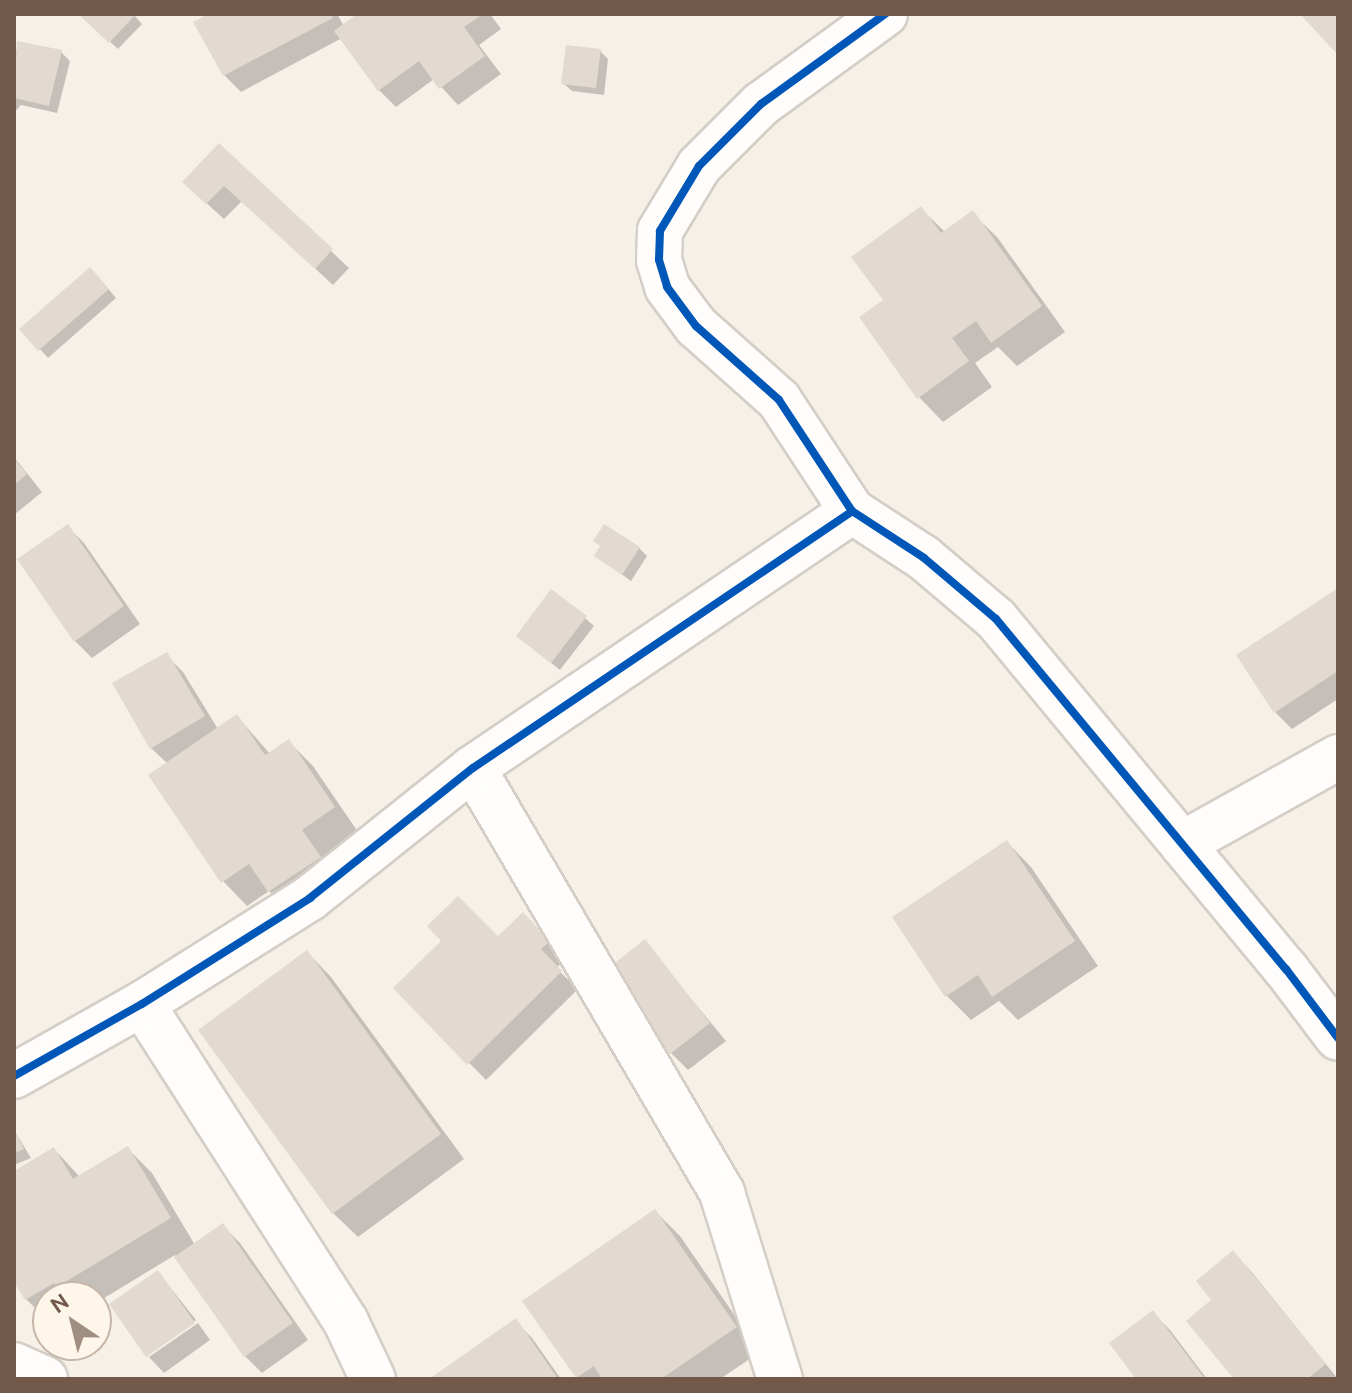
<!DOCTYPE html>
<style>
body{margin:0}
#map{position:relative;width:1352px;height:1393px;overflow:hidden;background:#f5f1e8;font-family:Ubuntu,sans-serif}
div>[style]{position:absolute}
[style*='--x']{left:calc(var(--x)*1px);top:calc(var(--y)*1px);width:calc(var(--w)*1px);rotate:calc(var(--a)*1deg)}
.shadow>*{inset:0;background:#0003}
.building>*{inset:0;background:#e2d9d0}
.roads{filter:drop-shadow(2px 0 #d4cec6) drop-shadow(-2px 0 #d4cec6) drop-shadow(0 2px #d4cec6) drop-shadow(0 -2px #d4cec6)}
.minor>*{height:44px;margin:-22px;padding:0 22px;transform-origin:22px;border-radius:22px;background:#fefdfc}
.cycleway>*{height:8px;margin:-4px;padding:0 4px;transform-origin:4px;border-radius:4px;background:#0057b8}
span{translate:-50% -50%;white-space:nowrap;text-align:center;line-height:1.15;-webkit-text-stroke:6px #fef6e8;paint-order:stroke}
.frame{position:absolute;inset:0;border:16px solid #72594a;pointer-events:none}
.north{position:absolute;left:32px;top:1281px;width:80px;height:80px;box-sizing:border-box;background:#fef6e8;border:2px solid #c6b7a9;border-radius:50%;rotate:325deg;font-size:22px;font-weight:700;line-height:32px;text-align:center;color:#72594a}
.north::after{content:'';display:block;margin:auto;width:28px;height:36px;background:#a08e81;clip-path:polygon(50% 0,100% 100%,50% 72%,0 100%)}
</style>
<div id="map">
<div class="shadow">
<i style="clip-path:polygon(80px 14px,133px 14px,142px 24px,118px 49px)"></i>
<i style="clip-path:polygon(213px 14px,337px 14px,344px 26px,360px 14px,490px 14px,501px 29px,479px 45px,501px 74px,458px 105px,434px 79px,396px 107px,379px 90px,342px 38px,241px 92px,224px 75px)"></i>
<i style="clip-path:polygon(18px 43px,61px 52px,70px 61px,57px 113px,21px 105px,14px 113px,14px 62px)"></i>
<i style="clip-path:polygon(600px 51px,608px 59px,604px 95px,572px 91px,563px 83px)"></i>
<i style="clip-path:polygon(219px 146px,349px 268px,333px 285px,242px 201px,224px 219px,202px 199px)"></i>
<i style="clip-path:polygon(921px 209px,945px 232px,972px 213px,997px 237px,1065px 332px,1017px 366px,998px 347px,975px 363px,992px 387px,943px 422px,919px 397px)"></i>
<i style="clip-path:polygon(98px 277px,116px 298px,48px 358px,22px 329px)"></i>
<i style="clip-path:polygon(14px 457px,42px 492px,14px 515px)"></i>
<i style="clip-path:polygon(67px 526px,84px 543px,140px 624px,92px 658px,75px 641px)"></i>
<i style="clip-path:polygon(602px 547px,639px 548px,647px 556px,631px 581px,597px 556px)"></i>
<i style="clip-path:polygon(1338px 591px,1338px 699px,1292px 729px,1275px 712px)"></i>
<i style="clip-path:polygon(585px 618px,594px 626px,560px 670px,527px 644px)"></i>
<i style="clip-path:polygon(166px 655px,183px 672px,218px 729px,237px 716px,270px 754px,288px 741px,313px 766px,358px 832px,325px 855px,343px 882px,294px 915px,269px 891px,247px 906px,223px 881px,168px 764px,151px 748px)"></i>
<i style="clip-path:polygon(1007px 842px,1031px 867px,1098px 966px,1018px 1020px,999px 1001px,971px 1020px,946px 995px)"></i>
<i style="clip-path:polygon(540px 931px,566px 959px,556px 968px,578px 989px,486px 1080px,396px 988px,498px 939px)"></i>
<i style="clip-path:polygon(644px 942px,726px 1041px,688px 1070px,671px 1053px)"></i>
<i style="clip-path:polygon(307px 952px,331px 977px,464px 1159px,358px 1237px,333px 1213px)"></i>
<i style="clip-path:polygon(14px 1130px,31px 1158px,14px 1165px)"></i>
<i style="clip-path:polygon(127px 1148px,152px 1173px,195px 1245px,223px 1226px,240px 1243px,308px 1340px,262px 1373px,245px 1356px,175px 1255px,96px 1303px,96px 1297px,48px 1297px,48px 1321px,26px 1299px,14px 1278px,14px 1174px,54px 1149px,80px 1177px)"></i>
<i style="clip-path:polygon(655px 1211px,680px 1236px,760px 1352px,720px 1379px,580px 1379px,525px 1301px)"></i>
<i style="clip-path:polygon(1233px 1253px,1250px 1270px,1338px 1379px,1236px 1379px,1214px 1300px)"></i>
<i style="clip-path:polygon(158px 1272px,196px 1320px,148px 1353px)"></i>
<i style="clip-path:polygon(1153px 1313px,1170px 1330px,1207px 1379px,1139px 1379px)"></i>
<i style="clip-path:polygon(515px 1321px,532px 1338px,561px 1379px,432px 1379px)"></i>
<i style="clip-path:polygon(198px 1323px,210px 1340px,164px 1373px,149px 1357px)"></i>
</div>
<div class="building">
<i style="clip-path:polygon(78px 14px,136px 14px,109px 43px)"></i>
<i style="clip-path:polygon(209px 14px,331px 14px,333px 18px,223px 76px,193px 22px)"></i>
<i style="clip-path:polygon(357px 14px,483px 14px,464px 27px,485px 56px,439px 89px,419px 61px,378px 91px,334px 31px)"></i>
<i style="clip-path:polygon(1300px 14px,1338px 14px,1338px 55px)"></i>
<i style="clip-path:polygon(17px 41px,62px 50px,49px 106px,14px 98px)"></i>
<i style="clip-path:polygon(566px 45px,601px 49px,596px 88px,561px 84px)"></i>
<i style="clip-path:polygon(219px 143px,333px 249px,315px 269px,224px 186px,206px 204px,182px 182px)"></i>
<i style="clip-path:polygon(921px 206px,941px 233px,973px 210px,1042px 306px,991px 343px,976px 321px,952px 338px,969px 361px,917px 399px,859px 317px,883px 300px,851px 257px)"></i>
<i style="clip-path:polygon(90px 267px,109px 289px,38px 351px,19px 329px)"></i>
<i style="clip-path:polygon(14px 458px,27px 474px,14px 485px)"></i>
<i style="clip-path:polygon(68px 524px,124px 606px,74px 642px,17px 559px)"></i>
<i style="clip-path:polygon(604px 524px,640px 547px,622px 575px,594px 556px,600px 546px,593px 541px)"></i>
<i style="clip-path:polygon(1338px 588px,1338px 671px,1274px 713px,1236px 655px)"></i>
<i style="clip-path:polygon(551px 589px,587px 616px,551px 663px,516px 636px)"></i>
<i style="clip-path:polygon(167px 652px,205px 716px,150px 749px,112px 683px)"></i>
<i style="clip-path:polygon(237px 714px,265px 755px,289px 739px,335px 807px,302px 830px,321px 857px,268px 892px,249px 864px,221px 883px,148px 775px)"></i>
<i style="clip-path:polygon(1007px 840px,1075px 941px,992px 997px,978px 975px,945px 997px,892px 917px)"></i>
<i style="clip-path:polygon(458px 896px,498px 936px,523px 912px,550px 941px,541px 949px,562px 971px,467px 1065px,393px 988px,441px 941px,427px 926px)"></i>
<i style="clip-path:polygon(645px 939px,710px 1023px,670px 1054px,605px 971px)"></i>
<i style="clip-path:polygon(307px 950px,441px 1134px,332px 1214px,198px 1030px)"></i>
<i style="clip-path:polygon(14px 1129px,24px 1149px,14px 1153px)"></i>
<i style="clip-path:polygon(128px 1146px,171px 1218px,57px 1287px,54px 1283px,25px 1300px,14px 1282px,14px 1171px,54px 1147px,73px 1179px)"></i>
<i style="clip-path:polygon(655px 1209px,737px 1327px,661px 1379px,602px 1379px,594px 1366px,576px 1378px,522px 1301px)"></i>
<i style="clip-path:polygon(223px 1223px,293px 1323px,244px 1357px,174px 1257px)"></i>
<i style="clip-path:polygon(1233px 1250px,1326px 1364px,1307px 1379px,1234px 1379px,1186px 1321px,1211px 1300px,1196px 1281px)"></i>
<i style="clip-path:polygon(158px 1270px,195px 1323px,146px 1357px,109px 1304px)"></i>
<i style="clip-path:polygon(1153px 1310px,1205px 1379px,1136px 1379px,1109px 1343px)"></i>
<i style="clip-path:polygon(516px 1318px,558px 1379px,429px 1379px)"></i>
</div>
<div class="roads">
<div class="minor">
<i style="--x:885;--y:14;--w:153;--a:144"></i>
<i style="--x:761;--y:104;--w:88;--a:135"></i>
<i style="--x:699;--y:166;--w:76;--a:121"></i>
<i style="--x:660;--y:231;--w:29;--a:92"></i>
<i style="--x:659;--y:260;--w:28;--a:73"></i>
<i style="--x:667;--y:287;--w:49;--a:53.4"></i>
<i style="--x:696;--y:326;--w:111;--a:41.7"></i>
<i style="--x:779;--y:400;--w:133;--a:56.7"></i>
<i style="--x:852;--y:511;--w:86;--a:33.1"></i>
<i style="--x:924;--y:558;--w:94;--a:40.3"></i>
<i style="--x:996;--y:619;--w:455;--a:50.4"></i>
<i style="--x:1286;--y:969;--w:86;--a:53"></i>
<i style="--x:473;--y:768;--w:493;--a:59.6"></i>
<i style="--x:722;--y:1193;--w:195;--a:72.7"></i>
<i style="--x:1182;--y:844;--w:179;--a:-29.1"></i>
<i style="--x:142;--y:1004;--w:378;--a:57.3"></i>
<i style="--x:346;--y:1322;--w:63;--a:64.7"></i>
<i style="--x:14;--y:1076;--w:147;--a:-29.4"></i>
<i style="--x:142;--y:1004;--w:199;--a:-32.2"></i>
<i style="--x:310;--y:898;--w:208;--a:-38.6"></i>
<i style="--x:473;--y:768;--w:458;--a:-34.1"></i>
<i style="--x:14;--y:1365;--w:34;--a:24"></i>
</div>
</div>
<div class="cycleway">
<i style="--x:885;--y:14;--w:153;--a:144"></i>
<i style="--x:761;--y:104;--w:88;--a:135"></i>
<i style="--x:699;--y:166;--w:76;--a:121"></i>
<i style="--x:660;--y:231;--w:29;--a:92"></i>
<i style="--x:659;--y:260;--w:28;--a:73"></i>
<i style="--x:667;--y:287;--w:49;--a:53.4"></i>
<i style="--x:696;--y:326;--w:111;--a:41.7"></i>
<i style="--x:779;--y:400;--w:133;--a:56.7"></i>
<i style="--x:852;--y:511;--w:86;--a:33.1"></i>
<i style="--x:924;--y:558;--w:94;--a:40.3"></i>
<i style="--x:996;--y:619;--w:455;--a:50.4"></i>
<i style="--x:1286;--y:969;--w:86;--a:53"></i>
<i style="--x:14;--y:1076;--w:147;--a:-29.4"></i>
<i style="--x:142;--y:1004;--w:199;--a:-32.2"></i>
<i style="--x:310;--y:898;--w:208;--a:-38.6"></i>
<i style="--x:473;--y:768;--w:458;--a:-34.1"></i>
</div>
<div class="frame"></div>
<div class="north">N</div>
</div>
